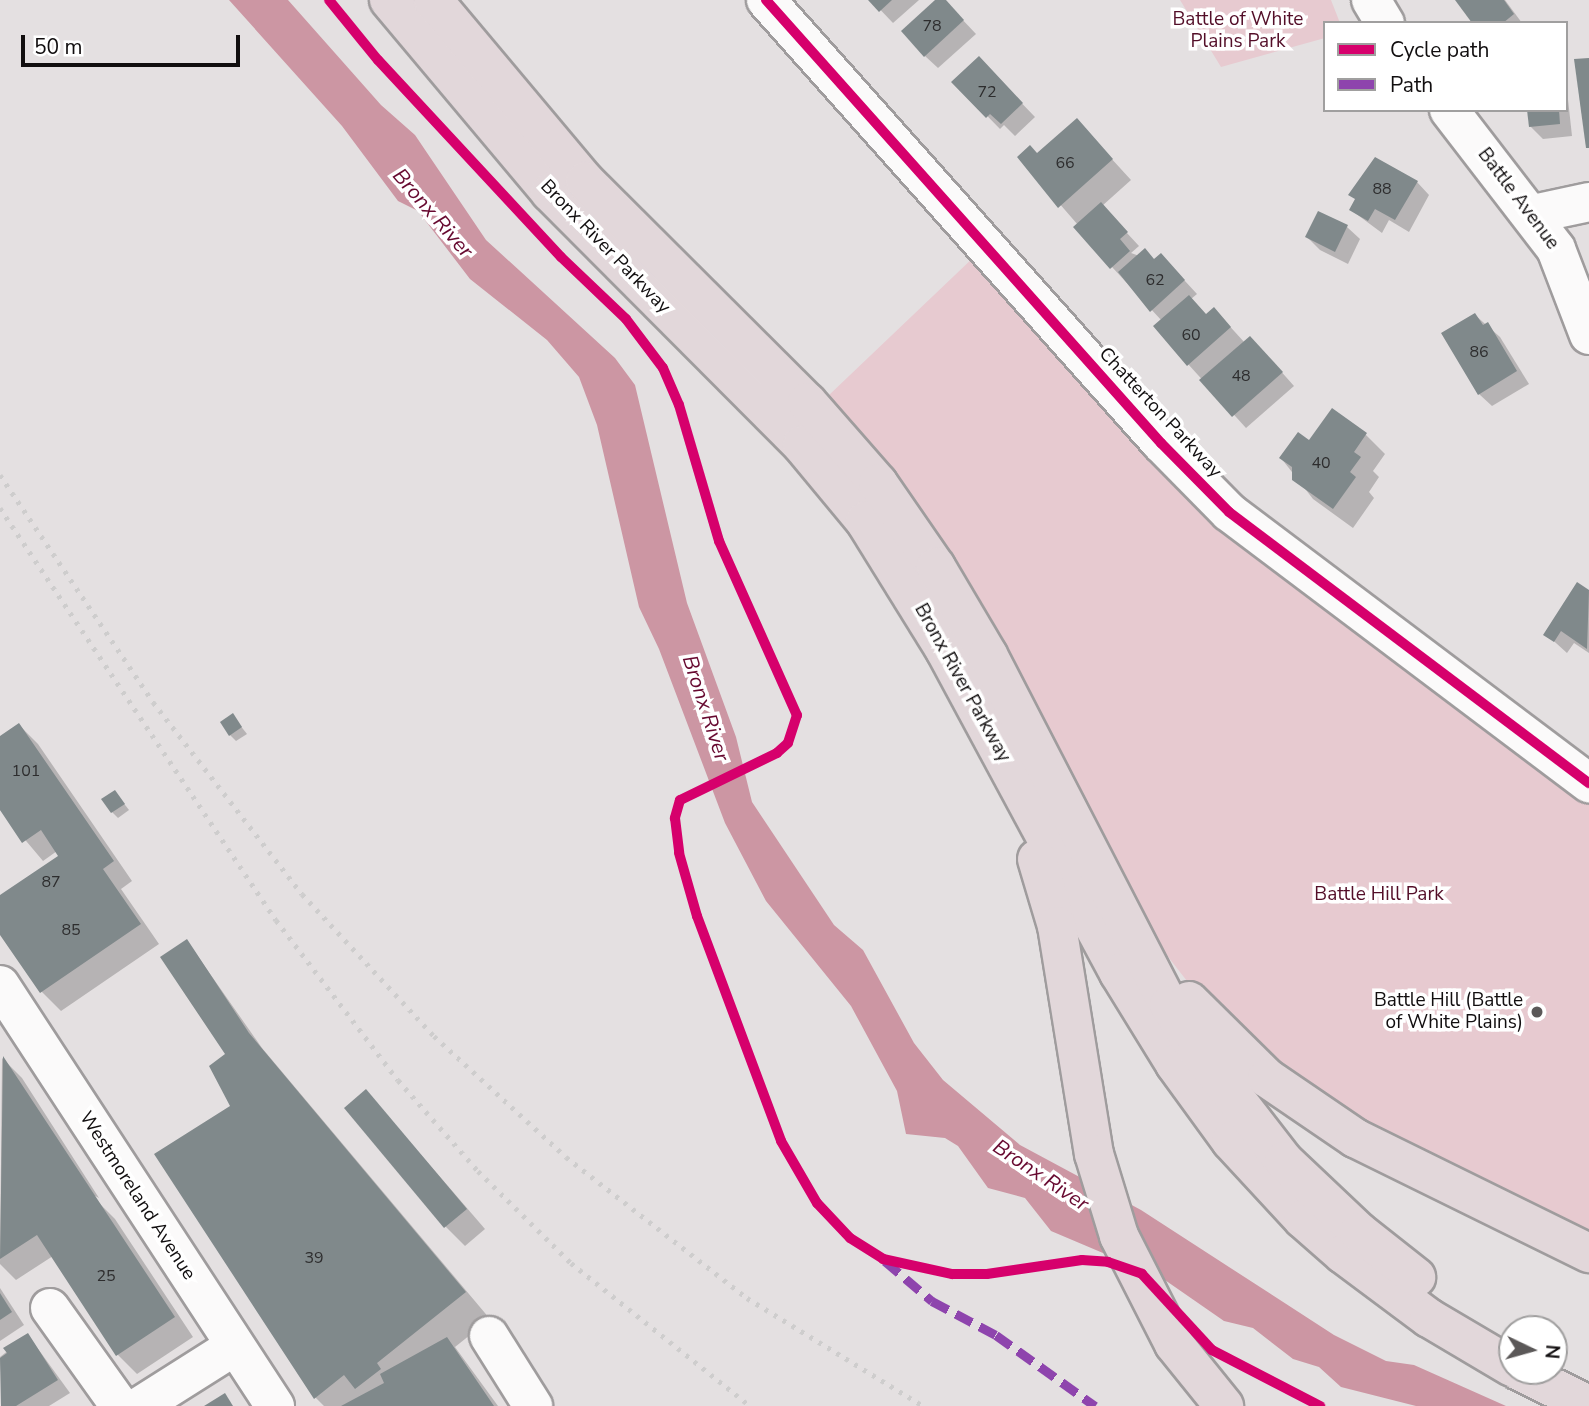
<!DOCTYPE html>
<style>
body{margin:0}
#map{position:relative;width:1589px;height:1406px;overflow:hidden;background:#e4e0e1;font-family:"Nunito Sans",sans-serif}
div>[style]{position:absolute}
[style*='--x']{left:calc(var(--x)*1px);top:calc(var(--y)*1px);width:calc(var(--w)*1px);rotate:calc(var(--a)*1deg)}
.green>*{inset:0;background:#e7cad0}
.water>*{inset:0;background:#cc96a3}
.shadow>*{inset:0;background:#0003}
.building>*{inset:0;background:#80898b}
.roads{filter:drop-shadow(2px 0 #9f9c9d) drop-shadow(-2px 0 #9f9c9d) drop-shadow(0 2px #9f9c9d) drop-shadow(0 -2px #9f9c9d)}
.minor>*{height:38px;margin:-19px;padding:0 19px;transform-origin:19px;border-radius:19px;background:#fbfafa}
.highway>*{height:38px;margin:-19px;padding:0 19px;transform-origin:19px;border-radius:19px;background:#e2d7da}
.rail>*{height:5px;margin-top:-2.5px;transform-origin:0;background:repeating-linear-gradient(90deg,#cecdcd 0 3.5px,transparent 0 10.5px)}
.quiet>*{height:9px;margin-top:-4.5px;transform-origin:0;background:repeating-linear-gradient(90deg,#8e44ad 0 18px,transparent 0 27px)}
.cycleway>*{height:10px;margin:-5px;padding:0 5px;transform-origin:5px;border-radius:5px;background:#d6006c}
.dots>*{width:19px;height:19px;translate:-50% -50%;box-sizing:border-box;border:4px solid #fff;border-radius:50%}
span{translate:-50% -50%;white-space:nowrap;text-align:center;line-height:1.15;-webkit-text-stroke:7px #fff;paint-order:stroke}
.number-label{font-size:16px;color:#2d2d2e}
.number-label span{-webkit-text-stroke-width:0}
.park-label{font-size:19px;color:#530e28}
.street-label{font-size:19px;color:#110e0f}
.poi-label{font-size:19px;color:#110e0f}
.right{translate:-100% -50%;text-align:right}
.water-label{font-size:21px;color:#670930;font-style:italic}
.legend{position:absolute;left:1323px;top:21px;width:245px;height:91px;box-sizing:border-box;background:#fff;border:2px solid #a09f9f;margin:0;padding:9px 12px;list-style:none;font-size:21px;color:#110e0f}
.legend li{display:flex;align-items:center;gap:14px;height:35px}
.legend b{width:35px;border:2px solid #a09f9f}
.north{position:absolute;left:1498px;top:1315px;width:70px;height:70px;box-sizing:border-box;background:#fff;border:2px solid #a09f9f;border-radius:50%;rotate:95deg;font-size:19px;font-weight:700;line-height:28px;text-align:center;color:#110e0f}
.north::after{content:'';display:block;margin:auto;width:24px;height:32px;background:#5b5858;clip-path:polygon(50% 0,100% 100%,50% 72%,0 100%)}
.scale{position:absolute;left:21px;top:35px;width:219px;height:32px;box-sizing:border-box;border:4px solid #110e0f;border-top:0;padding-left:9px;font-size:21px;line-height:24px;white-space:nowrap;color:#110e0f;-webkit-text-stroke:5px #fff;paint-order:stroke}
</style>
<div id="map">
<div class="green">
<i style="clip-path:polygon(1180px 0,1331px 0,1340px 23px,1325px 23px,1325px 38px,1221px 67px)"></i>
<i style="clip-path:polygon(976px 255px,1210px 523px,1287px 573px,1589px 801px,1589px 1241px,1346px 1120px,1201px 999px,1155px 940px,898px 485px,828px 396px)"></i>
</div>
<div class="water">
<i style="clip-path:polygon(229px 0,288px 0,381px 105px,415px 135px,486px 240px,615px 358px,635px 385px,687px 603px,736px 737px,752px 802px,834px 925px,863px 950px,914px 1043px,943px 1080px,1020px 1145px,1141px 1210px,1334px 1335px,1386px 1361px,1414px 1365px,1506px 1406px,1416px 1406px,1341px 1387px,1319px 1367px,1293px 1359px,1253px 1328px,1224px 1321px,1162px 1278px,1051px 1231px,1025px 1198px,988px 1188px,958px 1146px,945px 1138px,906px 1134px,897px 1091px,851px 1006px,766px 901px,725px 823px,659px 649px,639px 607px,597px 425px,579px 377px,547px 340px,470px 279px,418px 211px,398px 201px,342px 126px)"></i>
</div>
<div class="shadow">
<i style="clip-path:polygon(871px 0,919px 0,893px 23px)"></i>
<i style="clip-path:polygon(937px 0,944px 0,976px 34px,938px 68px,925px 56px)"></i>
<i style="clip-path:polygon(1457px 0,1505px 0,1522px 23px,1475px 23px)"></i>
<i style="clip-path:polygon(991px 71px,1035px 117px,1015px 136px,1004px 125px,1000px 129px,954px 82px)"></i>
<i style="clip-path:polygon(1566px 81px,1572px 136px,1543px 139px,1530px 126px,1529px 110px,1566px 110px)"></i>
<i style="clip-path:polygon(1077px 121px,1131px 180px,1102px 206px,1139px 246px,1131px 253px,1173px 268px,1197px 294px,1191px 299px,1207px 316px,1214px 309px,1245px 343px,1263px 351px,1294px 386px,1246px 428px,1188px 364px,1162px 321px,1075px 227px,1078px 225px,1019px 157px,1038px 155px)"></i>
<i style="clip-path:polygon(1417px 182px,1429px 195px,1409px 232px,1389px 220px,1382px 233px,1351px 210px)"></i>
<i style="clip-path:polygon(1347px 227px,1360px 239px,1348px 264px,1320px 250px,1307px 237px)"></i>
<i style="clip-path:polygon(1475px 315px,1500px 337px,1529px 384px,1492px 406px,1479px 394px)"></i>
<i style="clip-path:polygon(1366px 435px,1385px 454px,1373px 471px,1379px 477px,1369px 492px,1374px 498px,1353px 528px,1313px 499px,1281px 458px,1309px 442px)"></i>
<i style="clip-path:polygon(1578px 585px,1589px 592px,1589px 653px,1574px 643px,1567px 653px,1546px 634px)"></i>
<i style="clip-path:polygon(232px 715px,247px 734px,236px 741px,230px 735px)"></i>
<i style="clip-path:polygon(19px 725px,38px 744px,132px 881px,121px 889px,159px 944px,61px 1011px,42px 992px,0 931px,0 898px,61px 856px,57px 851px,43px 861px,0 810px,0 738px)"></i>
<i style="clip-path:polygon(115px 792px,129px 810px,118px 818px,112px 812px)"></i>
<i style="clip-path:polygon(187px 941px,262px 1048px,490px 1319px,455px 1347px,498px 1406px,324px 1406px,315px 1397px,233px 1107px,227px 1054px)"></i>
<i style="clip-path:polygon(2px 1058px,22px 1078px,99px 1198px,88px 1192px,115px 1219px,193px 1337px,137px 1374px,118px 1355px,53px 1256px,16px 1280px,0 1264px)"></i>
<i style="clip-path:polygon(366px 1091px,485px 1229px,465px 1246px,445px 1226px)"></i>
<i style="clip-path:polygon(0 1288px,24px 1325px,0 1341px)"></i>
<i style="clip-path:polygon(28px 1335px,70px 1393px,49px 1406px,3px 1406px,0 1357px)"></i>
</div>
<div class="building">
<i style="clip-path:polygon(868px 0,892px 0,879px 12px)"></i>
<i style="clip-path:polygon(935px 0,946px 0,964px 20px,924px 57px,901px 31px)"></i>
<i style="clip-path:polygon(1455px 0,1504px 0,1514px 14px,1503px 23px,1472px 23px)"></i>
<i style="clip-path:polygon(979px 56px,1023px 103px,1001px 124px,990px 114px,986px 118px,951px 82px)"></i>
<i style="clip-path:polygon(1589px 58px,1589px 148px,1586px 148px,1574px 59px)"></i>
<i style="clip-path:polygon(1527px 110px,1559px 110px,1560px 124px,1529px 127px)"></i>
<i style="clip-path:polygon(1077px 118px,1113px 159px,1058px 208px,1017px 157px,1030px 145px,1037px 153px)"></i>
<i style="clip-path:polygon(1375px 157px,1418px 181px,1395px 220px,1375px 209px,1368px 221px,1349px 210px,1355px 199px,1348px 195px)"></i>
<i style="clip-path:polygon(1101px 202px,1128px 232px,1120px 239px,1130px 251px,1110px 269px,1073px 227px)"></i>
<i style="clip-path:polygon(1318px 211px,1348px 225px,1335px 252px,1305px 237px)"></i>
<i style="clip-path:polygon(1145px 248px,1154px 259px,1161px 253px,1185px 280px,1150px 312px,1118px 272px)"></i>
<i style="clip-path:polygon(1189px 295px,1206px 314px,1214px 307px,1231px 327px,1187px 366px,1153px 326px)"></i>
<i style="clip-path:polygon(1475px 313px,1483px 325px,1488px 322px,1517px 371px,1478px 395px,1441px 333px)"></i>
<i style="clip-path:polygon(1250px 336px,1283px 372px,1232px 417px,1199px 380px)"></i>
<i style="clip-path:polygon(1332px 408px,1367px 433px,1354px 452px,1361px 457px,1350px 472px,1356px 477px,1333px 509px,1292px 480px,1292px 467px,1279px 458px,1298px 432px,1309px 440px)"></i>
<i style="clip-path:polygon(1577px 582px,1589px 590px,1587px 649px,1561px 631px,1554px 642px,1543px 635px)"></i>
<i style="clip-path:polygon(233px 713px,242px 727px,229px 736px,220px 722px)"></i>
<i style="clip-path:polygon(19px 723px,114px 861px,103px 869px,141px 924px,40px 993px,0 935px,0 895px,58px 856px,41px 830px,22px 843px,0 810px,0 736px)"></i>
<i style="clip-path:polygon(115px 790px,125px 804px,111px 813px,101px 799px)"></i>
<i style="clip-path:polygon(187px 939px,249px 1033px,466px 1292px,377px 1363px,381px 1369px,355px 1389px,344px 1375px,314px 1399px,154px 1154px,230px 1106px,209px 1066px,225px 1054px,160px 957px)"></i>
<i style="clip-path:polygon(3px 1056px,175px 1317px,116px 1356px,37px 1235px,0 1259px)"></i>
<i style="clip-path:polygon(366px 1089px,467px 1209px,444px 1228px,344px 1108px)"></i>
<i style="clip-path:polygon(0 1293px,12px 1312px,0 1320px)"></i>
<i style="clip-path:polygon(28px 1333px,58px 1380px,16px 1406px,1px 1406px,0 1358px,7px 1353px,3px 1348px)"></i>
<i style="clip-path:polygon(447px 1337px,494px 1406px,341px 1406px,384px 1383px,380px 1374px)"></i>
<i style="clip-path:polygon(225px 1393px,233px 1406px,204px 1406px)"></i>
</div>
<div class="roads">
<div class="minor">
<i style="--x:766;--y:0;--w:594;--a:48.28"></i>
<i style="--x:1161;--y:443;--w:97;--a:45.4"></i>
<i style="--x:1229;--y:512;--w:451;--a:37"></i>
<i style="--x:1371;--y:0;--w:27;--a:59"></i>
<i style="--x:1449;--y:110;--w:175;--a:52.4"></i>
<i style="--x:1556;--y:249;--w:92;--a:69"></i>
<i style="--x:1533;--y:214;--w:57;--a:-12.1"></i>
<i style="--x:0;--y:985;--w:503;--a:56.85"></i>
<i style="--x:50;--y:1308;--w:120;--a:54.5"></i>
<i style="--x:489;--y:1336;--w:83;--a:57.8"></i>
<i style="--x:140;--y:1406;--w:112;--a:-32.3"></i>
</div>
<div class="highway">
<i style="--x:389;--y:0;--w:251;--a:50"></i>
<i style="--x:550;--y:192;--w:357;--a:45.1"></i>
<i style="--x:802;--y:445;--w:99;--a:50.3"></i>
<i style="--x:865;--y:521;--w:152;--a:58.2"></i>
<i style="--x:945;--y:650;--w:367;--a:61.7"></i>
<i style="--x:1119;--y:973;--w:107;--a:58.4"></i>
<i style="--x:1175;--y:1064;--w:95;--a:54"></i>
<i style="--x:1231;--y:1141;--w:106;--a:47.3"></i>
<i style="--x:1303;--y:1219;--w:53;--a:41.2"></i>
<i style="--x:1343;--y:1254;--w:107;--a:36.7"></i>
<i style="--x:1429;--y:1318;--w:96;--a:30.6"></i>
<i style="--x:433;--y:0;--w:236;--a:50"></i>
<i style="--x:585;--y:181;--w:313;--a:44.9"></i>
<i style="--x:807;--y:402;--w:108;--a:48.8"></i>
<i style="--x:878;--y:483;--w:102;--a:55.4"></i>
<i style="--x:936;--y:567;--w:102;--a:59.4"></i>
<i style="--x:988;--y:655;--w:394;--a:62.7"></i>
<i style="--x:1169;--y:1005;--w:52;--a:57.5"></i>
<i style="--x:1197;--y:1049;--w:142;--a:52.2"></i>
<i style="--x:1284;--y:1161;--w:103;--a:43.4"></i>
<i style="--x:1359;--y:1232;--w:73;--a:38.3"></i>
<i style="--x:1037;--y:859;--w:70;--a:73.4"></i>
<i style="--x:1057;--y:926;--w:231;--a:80.8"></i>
<i style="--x:1094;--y:1154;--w:86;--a:73"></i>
<i style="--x:1119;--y:1236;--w:121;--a:63"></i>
<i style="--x:1174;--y:1344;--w:80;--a:51.1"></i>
<i style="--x:1189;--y:1001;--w:110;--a:44.6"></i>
<i style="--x:1267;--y:1078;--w:107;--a:34.3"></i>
<i style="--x:1355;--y:1138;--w:261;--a:26.2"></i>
<i style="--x:1519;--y:1371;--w:78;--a:25.9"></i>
</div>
</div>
<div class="rail">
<i style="--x:0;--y:475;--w:274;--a:56"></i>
<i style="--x:153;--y:702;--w:243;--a:52.2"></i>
<i style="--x:302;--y:894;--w:194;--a:47.1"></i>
<i style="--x:434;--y:1036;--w:179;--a:42.5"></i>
<i style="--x:566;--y:1157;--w:229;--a:37.9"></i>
<i style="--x:747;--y:1298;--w:206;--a:31.5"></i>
<i style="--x:0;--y:508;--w:496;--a:56.2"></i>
<i style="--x:276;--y:920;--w:201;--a:52.7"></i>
<i style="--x:398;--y:1080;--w:121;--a:48.7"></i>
<i style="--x:478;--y:1171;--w:131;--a:44.7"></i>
<i style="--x:571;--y:1263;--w:229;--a:38.6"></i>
</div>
<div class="quiet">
<i style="--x:885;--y:1261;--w:62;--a:40.4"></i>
<i style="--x:932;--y:1301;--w:72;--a:28"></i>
<i style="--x:996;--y:1335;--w:122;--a:35.6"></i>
</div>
<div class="cycleway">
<i style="--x:329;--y:0;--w:77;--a:50.8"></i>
<i style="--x:378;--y:60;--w:269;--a:47.1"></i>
<i style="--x:561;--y:257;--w:90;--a:43.6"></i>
<i style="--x:626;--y:319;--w:61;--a:52.9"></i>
<i style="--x:663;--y:368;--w:40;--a:66.6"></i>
<i style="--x:679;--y:405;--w:142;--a:73.6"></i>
<i style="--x:719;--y:541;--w:191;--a:65.9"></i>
<i style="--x:797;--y:715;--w:29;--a:108"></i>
<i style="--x:788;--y:743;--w:15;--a:138"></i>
<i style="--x:777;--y:753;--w:108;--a:154.1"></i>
<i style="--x:680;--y:800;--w:19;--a:106"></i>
<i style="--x:675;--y:818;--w:35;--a:83"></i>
<i style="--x:679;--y:853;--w:66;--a:74.1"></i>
<i style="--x:697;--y:916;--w:240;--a:69.5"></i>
<i style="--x:781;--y:1141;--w:72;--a:59.9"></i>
<i style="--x:817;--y:1203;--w:48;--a:46.7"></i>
<i style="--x:850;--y:1238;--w:39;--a:32"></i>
<i style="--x:883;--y:1259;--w:71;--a:12.3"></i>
<i style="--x:952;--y:1274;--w:35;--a:0"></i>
<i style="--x:987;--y:1274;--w:96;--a:-8.4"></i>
<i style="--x:1082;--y:1260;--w:26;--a:4"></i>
<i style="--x:1108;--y:1262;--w:36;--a:19"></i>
<i style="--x:1142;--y:1274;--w:103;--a:47.4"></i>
<i style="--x:1212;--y:1350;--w:122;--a:27.4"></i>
<i style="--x:766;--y:0;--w:594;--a:48.28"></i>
<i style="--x:1161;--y:443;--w:97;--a:45.4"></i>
<i style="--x:1229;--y:512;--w:451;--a:37"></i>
</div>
<div class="dots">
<i style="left:1537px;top:1012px;background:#5b5858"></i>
</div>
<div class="number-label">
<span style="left:932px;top:26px">78</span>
<span style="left:987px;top:92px">72</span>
<span style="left:1065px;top:163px">66</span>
<span style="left:1382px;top:189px">88</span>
<span style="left:1155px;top:280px">62</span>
<span style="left:1191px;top:335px">60</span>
<span style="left:1479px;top:352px">86</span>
<span style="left:1241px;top:376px">48</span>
<span style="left:1321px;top:463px">40</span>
<span style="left:26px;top:771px">101</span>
<span style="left:51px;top:882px">87</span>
<span style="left:71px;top:930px">85</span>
<span style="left:314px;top:1258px">39</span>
<span style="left:106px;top:1276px">25</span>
</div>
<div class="park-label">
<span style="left:1238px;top:31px">Battle of White<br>Plains Park</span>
<span style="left:1379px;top:895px">Battle Hill Park</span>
</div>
<div class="street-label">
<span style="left:1518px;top:199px;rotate:53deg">Battle Avenue</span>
<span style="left:605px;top:247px;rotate:46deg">Bronx River Parkway</span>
<span style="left:1160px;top:413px;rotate:47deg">Chatterton Parkway</span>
<span style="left:962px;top:683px;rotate:61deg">Bronx River Parkway</span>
<span style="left:137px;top:1196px;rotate:57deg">Westmoreland Avenue</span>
</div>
<div class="poi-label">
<span class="right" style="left:1523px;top:1012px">Battle Hill (Battle<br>of White Plains)</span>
</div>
<div class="water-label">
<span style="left:433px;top:213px;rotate:49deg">Bronx River</span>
<span style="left:706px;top:708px;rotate:72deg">Bronx River</span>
<span style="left:1041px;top:1175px;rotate:34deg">Bronx River</span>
</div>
<ul class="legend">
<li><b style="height:9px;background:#d6006c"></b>Cycle path</li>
<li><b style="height:9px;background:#8e44ad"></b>Path</li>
</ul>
<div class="north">N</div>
<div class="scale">50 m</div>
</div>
